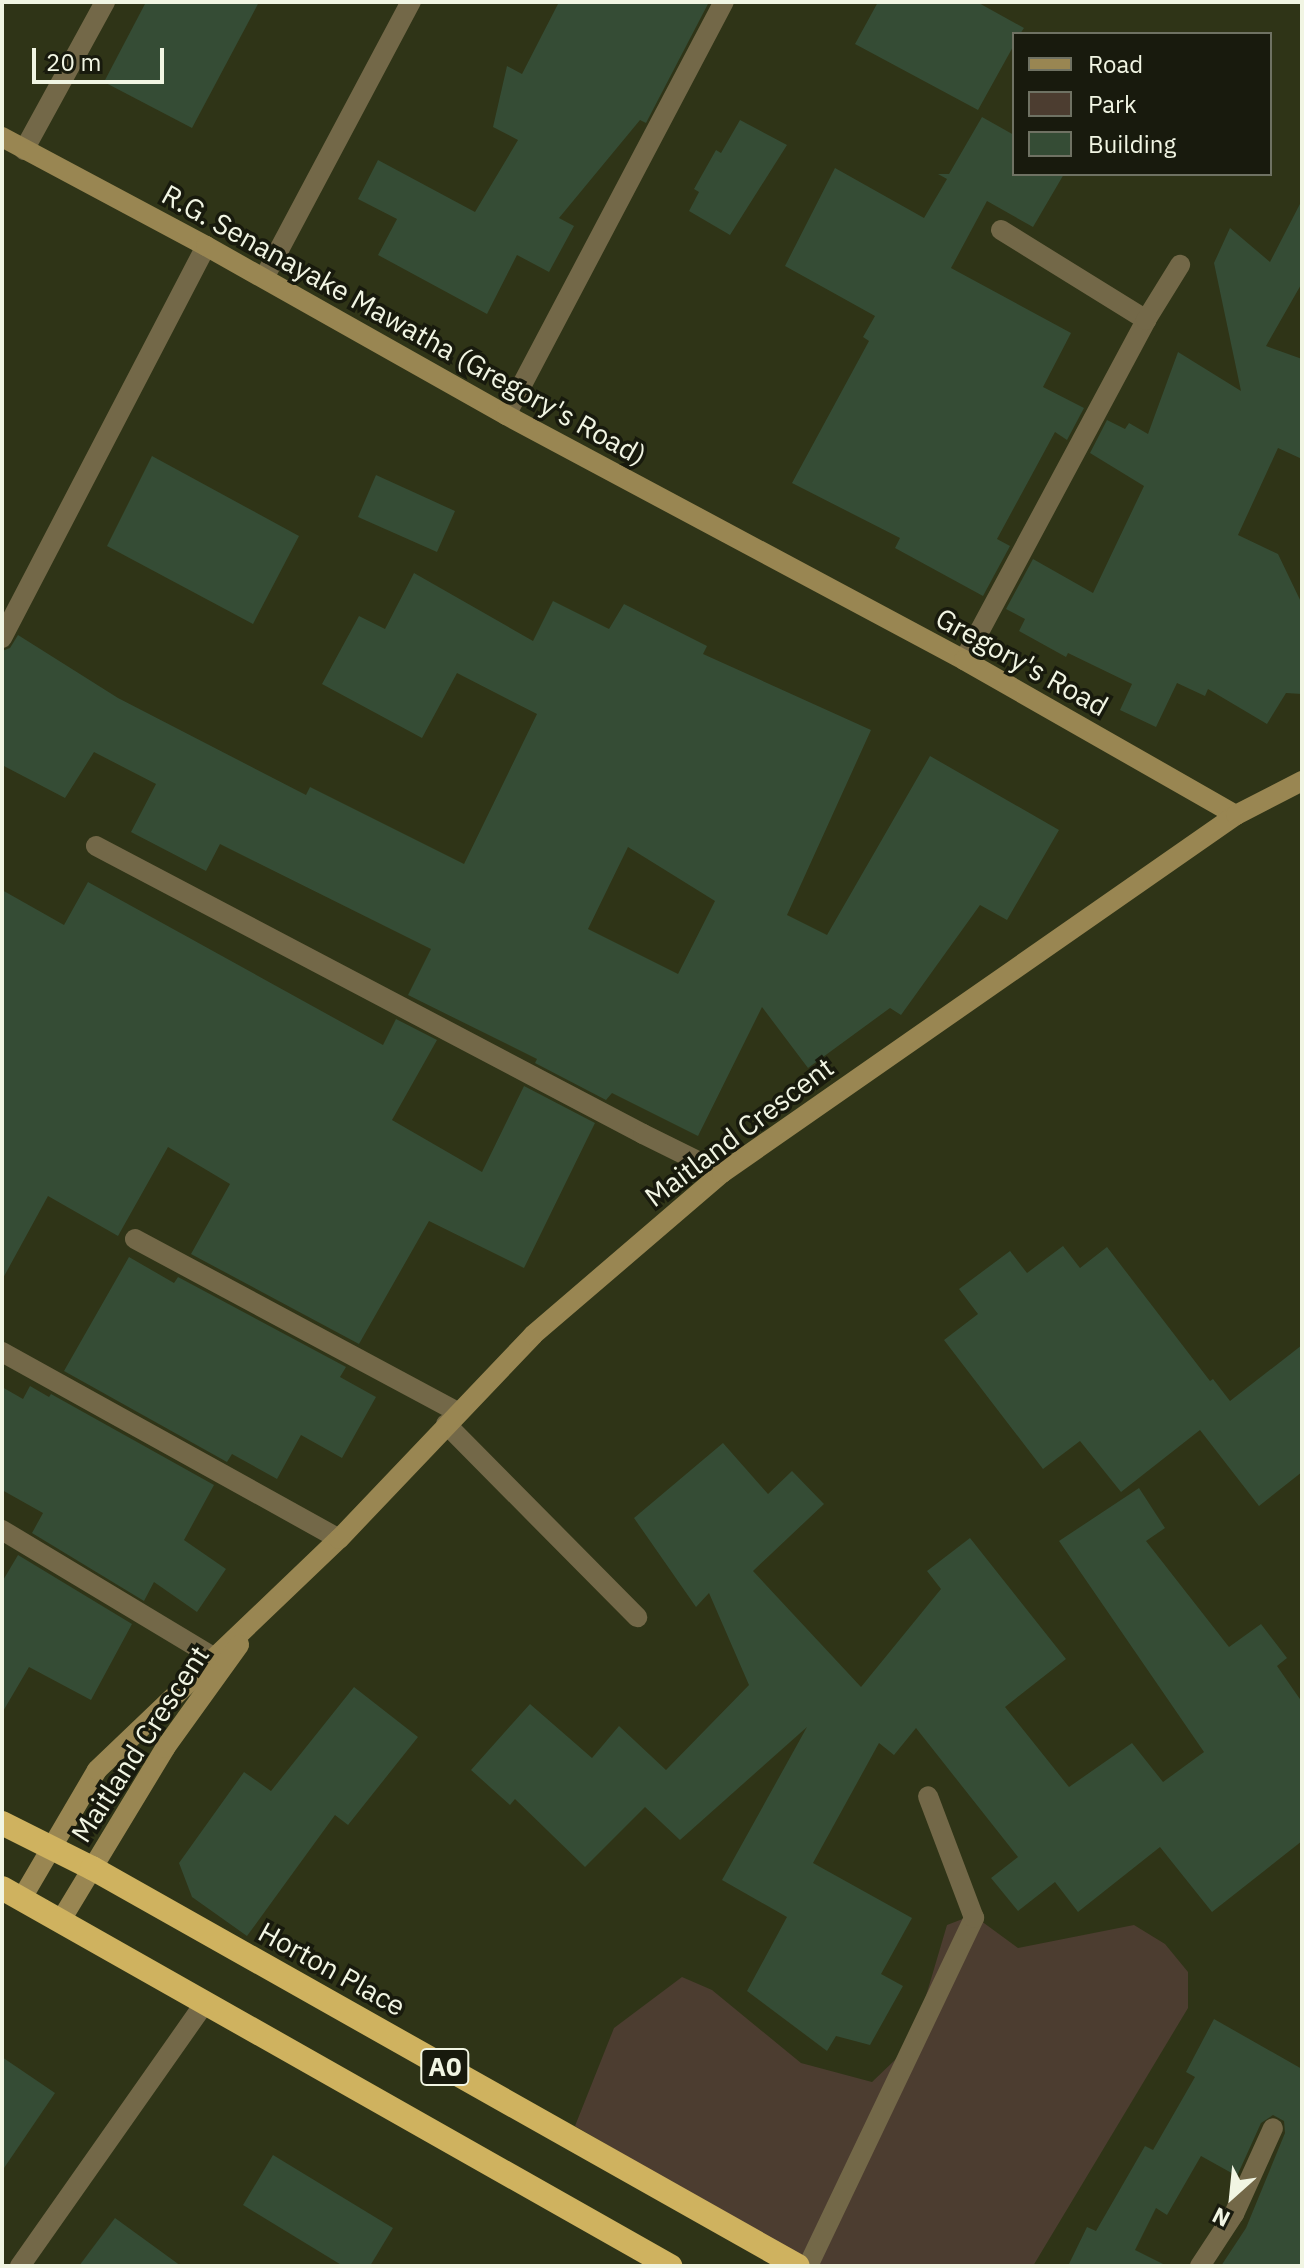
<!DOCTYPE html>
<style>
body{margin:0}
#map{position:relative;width:1304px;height:2268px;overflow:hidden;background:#2f3417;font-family:"IBM Plex Sans",sans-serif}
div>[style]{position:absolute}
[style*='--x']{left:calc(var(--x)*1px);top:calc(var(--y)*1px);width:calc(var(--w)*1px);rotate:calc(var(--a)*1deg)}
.green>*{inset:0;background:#4c3d30}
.building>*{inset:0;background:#354c35}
.lane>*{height:20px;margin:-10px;padding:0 10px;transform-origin:10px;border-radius:10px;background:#736848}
.street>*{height:20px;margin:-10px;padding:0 10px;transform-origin:10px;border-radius:10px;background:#736848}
.secondary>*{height:20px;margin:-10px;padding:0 10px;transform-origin:10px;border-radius:10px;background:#998652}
.highway>*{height:24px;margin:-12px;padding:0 12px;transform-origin:12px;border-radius:12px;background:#cfb25f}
span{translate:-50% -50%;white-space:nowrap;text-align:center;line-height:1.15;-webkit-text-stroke:7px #181a0d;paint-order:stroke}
.shield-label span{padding:2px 6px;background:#181a0d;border:2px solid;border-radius:6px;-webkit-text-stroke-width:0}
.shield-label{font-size:26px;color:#f1f5e3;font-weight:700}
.street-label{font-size:28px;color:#f1f5e3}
.frame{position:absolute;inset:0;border:4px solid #f1f5e3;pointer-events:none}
.legend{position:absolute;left:1012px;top:32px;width:260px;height:144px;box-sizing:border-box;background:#181a0d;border:2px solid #6f7263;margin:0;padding:10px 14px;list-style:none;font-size:24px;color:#f1f5e3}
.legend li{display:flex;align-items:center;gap:16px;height:40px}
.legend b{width:40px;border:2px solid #6f7263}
.north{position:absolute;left:1192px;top:2156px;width:80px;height:80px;-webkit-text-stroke:6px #181a0d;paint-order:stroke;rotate:207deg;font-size:22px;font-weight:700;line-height:32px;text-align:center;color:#f1f5e3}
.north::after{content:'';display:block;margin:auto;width:28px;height:36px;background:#f1f5e3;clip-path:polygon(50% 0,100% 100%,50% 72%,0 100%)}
.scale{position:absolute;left:32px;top:48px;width:132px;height:36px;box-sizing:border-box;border:4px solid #f1f5e3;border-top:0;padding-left:10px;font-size:24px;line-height:28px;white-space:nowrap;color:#f1f5e3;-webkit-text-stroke:6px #181a0d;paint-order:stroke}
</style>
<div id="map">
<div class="green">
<i style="clip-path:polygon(973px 1915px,1018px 1948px,1134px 1925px,1165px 1944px,1188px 1972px,1188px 2008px,1033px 2266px,814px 2266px,575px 2126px,614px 2028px,682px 1977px,712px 1990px,801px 2063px,872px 2082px,897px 2058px,923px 2006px,947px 1925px)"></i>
</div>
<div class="building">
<i style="clip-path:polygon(146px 2px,259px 2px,192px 128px,104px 82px)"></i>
<i style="clip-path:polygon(559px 2px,709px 2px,646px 123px,640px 120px,559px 218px,574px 226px,549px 272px,517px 255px,487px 314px,378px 255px,397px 219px,358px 199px,378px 160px,475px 212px,518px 140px,493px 127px,507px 66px,522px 74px)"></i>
<i style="clip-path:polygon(878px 2px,977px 2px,1024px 28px,1020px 34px,1014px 34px,1014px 45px,978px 110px,855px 44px)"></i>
<i style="clip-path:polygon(982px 117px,1014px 135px,1014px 174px,1064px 174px,1033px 227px,987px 201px,951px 268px,1071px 333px,1043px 387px,1084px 408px,1067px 440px,1055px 432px,997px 539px,1010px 546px,983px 596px,895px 548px,900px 538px,792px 483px,869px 341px,863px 337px,875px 316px,785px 266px,835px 168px,924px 218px,947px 179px,938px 174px,949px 174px)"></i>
<i style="clip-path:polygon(740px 120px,787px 145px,730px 235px,689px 211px,699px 192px,694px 189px,716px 150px,721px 153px)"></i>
<i style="clip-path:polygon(1302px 200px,1302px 283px,1266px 346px,1302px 359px,1302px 459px,1278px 448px,1238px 535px,1278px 554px,1302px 604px,1302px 694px,1286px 693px,1267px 724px,1208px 689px,1205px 696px,1177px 683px,1156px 727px,1120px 710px,1132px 684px,1068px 653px,1066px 657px,1019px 631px,1025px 619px,1006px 609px,1033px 559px,1093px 593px,1144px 486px,1090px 453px,1107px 420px,1125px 429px,1129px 423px,1148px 434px,1178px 352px,1241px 391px,1214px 263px,1230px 228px,1270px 262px)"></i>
<i style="clip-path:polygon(152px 456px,299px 536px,253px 624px,107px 546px)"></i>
<i style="clip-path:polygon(376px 475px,455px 511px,437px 552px,358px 517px)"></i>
<i style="clip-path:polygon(evenodd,414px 573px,533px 641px,553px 601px,609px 629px,624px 604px,707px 646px,703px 654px,871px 730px,787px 915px,827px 935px,930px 756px,1059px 830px,1007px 920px,980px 905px,901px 1015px,890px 1008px,808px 1068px,762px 1007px,698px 1136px,612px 1093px,606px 1100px,535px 1063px,537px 1059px,408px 995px,431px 949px,220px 844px,206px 871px,131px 832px,156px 784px,94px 752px,65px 798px,2px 765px,2px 651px,10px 648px,18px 635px,118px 698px,306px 795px,310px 787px,464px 864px,537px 714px,457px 673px,422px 738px,322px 684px,359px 616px,385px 629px,414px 573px,628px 847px,715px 901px,678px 974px,588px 929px,628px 847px)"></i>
<i style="clip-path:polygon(88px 882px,383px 1045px,396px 1019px,437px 1040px,392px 1120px,482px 1172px,524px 1086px,595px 1123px,524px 1268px,429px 1221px,359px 1344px,191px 1254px,230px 1184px,168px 1147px,118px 1236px,48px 1196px,2px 1280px,2px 890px,64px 925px)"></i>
<i style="clip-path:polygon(1063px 1246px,1080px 1268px,1107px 1247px,1210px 1381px,1213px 1379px,1230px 1401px,1302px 1345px,1302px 1472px,1259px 1506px,1200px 1430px,1121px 1492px,1080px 1441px,1043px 1469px,944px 1340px,978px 1314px,959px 1289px,1010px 1251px,1027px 1273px)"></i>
<i style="clip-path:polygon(129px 1257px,174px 1283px,178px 1277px,346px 1367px,340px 1377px,376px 1397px,342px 1458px,301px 1435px,277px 1479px,232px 1454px,227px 1462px,64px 1371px)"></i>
<i style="clip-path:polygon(30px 1386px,49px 1397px,51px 1394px,214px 1485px,184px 1540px,226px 1569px,197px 1612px,154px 1582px,144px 1601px,32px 1533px,43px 1513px,2px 1490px,2px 1387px,23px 1399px)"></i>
<i style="clip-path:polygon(723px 1443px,768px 1494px,792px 1471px,824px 1504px,753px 1571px,861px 1687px,941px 1589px,927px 1571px,970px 1538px,1066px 1659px,1005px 1707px,1069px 1787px,1132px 1743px,1163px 1782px,1204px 1752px,1059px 1541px,1139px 1488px,1165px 1528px,1146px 1541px,1229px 1647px,1261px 1624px,1287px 1658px,1277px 1666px,1302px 1702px,1302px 1841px,1212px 1912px,1160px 1847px,1078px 1912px,1055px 1882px,1018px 1911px,991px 1878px,1018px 1857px,916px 1728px,894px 1755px,879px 1743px,813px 1863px,912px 1918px,881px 1974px,903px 1986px,870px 2045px,836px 2036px,827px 2051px,747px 1991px,787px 1917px,722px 1880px,807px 1727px,680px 1840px,645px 1807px,585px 1867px,515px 1799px,510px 1805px,471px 1770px,530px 1704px,592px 1758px,619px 1726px,666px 1770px,749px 1685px,709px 1593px,696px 1607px,634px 1518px)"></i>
<i style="clip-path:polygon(18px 1555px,132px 1624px,91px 1700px,29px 1667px,2px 1713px,2px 1582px)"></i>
<i style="clip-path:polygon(354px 1687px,418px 1737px,348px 1825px,335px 1815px,247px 1936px,192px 1897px,179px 1863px,244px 1772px,271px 1791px)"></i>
<i style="clip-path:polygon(1214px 2019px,1302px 2069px,1302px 2266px,1221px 2266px,1246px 2228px,1285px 2133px,1284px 2121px,1273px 2115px,1261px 2123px,1237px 2176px,1201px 2156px,1167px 2215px,1156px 2208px,1135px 2250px,1167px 2266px,1068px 2266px,1087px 2227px,1096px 2231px,1145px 2146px,1153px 2150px,1195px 2077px,1186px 2072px)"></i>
<i style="clip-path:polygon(2px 2057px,55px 2093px,2px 2171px)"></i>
<i style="clip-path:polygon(273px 2155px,393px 2228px,370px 2266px,343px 2266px,243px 2205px)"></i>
<i style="clip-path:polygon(115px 2218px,181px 2266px,79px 2266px)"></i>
</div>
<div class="lane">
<i style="--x:20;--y:2266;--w:322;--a:-54.9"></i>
<i style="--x:808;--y:2266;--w:386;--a:-64.5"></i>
<i style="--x:974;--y:1918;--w:130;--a:-110.7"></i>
<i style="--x:1200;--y:2266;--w:62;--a:-56.8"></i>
<i style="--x:1234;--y:2214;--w:94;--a:-65.6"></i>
</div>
<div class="street">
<i style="--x:24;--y:150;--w:169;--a:-61.3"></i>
<i style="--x:1001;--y:230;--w:171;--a:31.8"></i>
<i style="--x:264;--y:278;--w:313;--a:-62"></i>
<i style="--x:506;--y:415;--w:467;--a:-62.2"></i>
<i style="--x:2;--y:638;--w:442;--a:-62.5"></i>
<i style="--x:964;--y:660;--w:386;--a:-61.8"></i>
<i style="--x:1146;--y:320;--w:65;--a:-58.3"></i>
<i style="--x:96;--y:846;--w:618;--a:27.77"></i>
<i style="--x:643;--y:1134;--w:88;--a:26.3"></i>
<i style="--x:135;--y:1239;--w:366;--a:28.2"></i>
<i style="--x:2;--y:1352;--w:385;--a:29"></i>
<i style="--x:446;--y:1424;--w:272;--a:45.3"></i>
<i style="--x:2;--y:1530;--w:246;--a:31"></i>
</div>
<div class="secondary">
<i style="--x:2;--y:137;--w:231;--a:28.1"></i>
<i style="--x:206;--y:246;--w:344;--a:29.4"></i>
<i style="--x:506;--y:415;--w:519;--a:28.14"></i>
<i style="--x:964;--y:660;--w:313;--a:29.7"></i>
<i style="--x:22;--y:1898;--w:148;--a:-59.6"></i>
<i style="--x:97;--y:1770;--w:335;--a:-43.7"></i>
<i style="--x:339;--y:1539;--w:282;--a:-46.4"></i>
<i style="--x:533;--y:1335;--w:249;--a:-40.6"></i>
<i style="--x:722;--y:1173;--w:626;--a:-34.86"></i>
<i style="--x:1236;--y:815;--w:74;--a:-27.3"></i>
<i style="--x:61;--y:1920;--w:201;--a:-58.8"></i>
<i style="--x:165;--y:1748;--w:127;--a:-54.3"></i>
</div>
<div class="highway">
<i style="--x:2;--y:1823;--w:101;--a:26.6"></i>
<i style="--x:92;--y:1868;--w:810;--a:29.41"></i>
<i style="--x:2;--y:1888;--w:768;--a:29.5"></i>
</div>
<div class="shield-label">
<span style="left:445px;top:2067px">A0</span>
</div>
<div class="street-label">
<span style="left:404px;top:325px;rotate:29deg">R.G. Senanayake Mawatha (Gregory's Road)</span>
<span style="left:1022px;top:662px;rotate:29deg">Gregory's Road</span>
<span style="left:739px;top:1132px;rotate:-37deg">Maitland Crescent</span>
<span style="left:140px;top:1744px;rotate:-57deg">Maitland Crescent</span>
<span style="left:332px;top:1969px;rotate:29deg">Horton Place</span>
</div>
<div class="frame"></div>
<ul class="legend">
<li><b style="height:10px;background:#998652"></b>Road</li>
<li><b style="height:22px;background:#4c3d30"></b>Park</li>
<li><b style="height:22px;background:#354c35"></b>Building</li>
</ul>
<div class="north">N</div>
<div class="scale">20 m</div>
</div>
